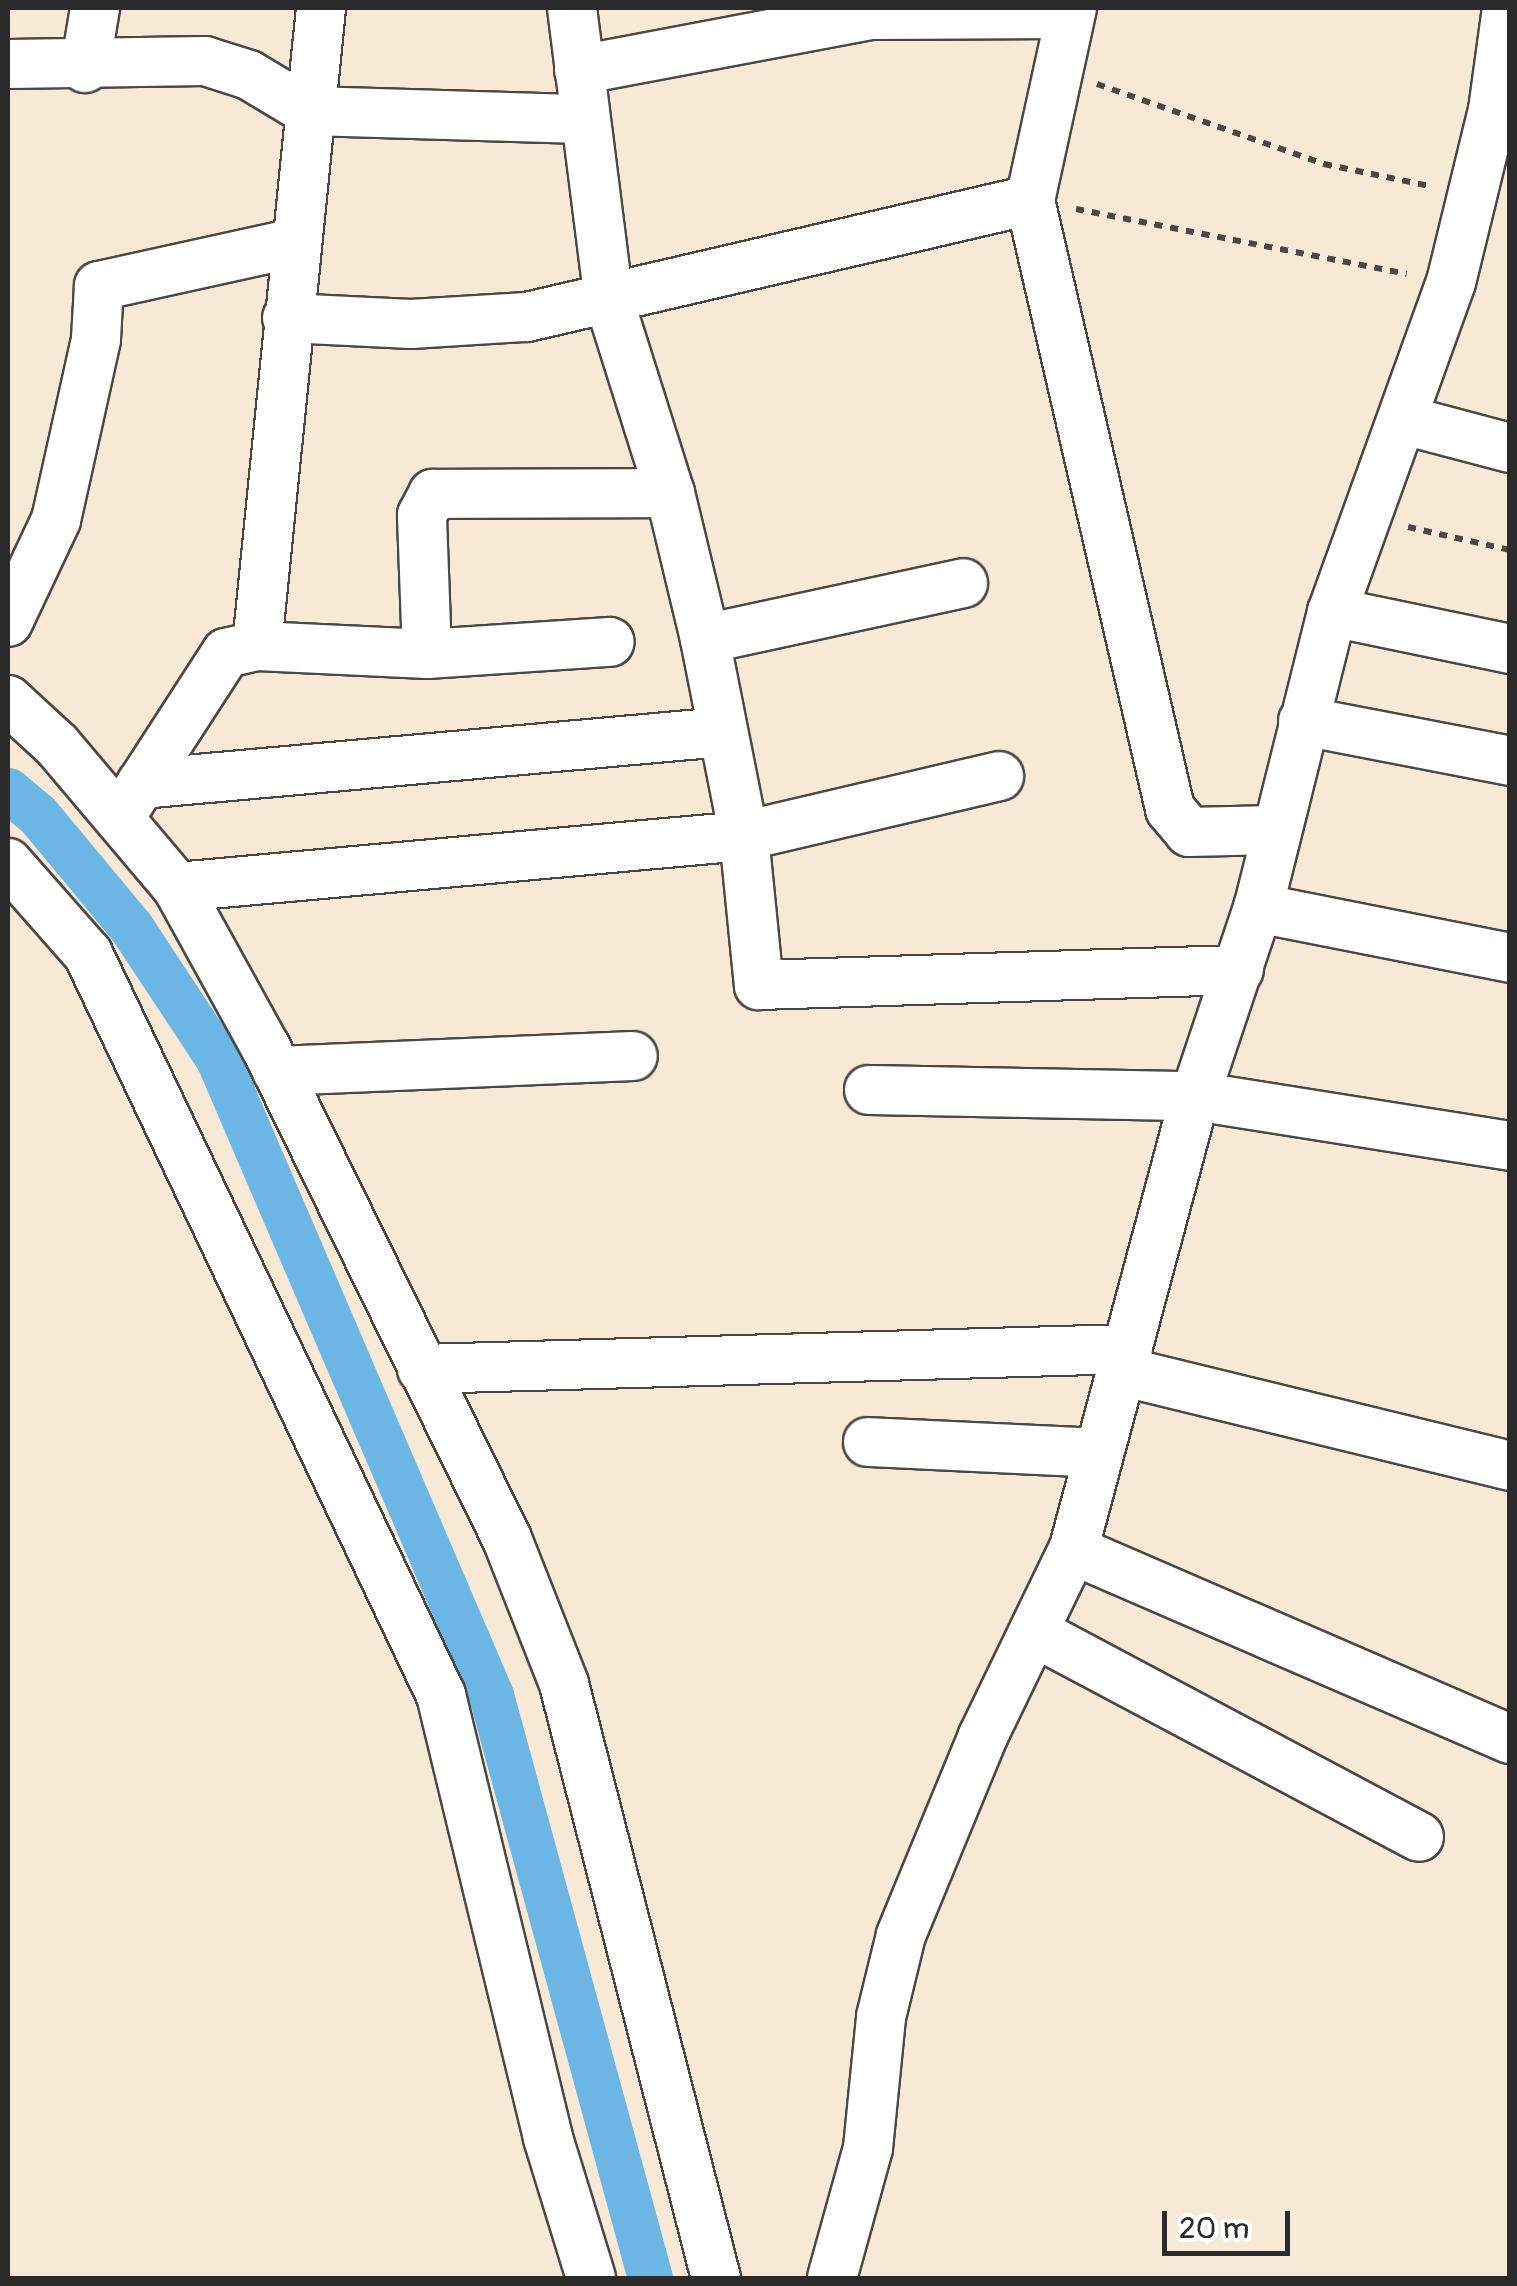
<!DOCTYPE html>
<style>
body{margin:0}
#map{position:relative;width:1517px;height:2286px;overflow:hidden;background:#f7e9d6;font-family:Pangolin,sans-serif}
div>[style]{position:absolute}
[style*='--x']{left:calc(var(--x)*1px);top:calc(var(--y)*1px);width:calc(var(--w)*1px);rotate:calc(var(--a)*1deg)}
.canal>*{height:45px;margin:-22.5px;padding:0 22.5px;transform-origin:22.5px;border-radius:22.5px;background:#6bb6e4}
.path>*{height:6px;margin-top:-3px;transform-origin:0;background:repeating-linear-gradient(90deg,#4a4845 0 8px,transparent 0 16px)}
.roads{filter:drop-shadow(2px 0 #4a4845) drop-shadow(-2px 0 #4a4845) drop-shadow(0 2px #4a4845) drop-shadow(0 -2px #4a4845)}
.street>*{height:48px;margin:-24px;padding:0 24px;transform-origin:24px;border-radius:24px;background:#fff}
span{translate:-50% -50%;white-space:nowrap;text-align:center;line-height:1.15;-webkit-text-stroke:10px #fff;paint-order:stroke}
.frame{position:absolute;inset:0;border:10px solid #2b2b2b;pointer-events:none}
.scale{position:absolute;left:1162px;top:2211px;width:128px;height:45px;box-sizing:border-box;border:5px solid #2b2b2b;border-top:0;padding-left:12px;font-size:30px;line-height:35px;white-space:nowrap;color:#2b2b2b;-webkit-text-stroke:8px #fff;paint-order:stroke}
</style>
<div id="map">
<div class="canal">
<i style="--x:8;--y:790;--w:39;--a:40"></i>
<i style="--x:38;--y:815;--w:146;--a:50.3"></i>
<i style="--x:131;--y:927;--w:158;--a:56.6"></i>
<i style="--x:218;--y:1059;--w:692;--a:66.77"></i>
<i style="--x:491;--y:1695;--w:604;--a:74.74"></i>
</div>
<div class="path">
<i style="--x:1097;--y:84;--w:241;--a:19.4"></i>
<i style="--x:1324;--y:164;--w:107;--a:11.8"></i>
<i style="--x:1076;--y:209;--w:337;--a:11.1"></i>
<i style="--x:1408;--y:527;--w:105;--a:12.7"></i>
</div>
<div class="roads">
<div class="street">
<i style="--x:321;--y:8;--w:641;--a:95.73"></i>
<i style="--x:257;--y:646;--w:170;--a:2.7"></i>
<i style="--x:427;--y:654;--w:183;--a:-3.8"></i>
<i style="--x:572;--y:8;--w:294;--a:82.8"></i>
<i style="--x:609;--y:300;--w:202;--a:72.5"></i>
<i style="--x:670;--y:493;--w:150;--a:76.5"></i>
<i style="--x:705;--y:639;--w:201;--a:78.8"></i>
<i style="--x:744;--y:836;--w:150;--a:84.3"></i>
<i style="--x:759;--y:985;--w:480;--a:-1.8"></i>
<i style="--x:1072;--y:8;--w:197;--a:102.3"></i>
<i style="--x:1030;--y:200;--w:625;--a:77.05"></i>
<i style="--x:1170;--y:809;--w:30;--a:50"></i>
<i style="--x:1189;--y:832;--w:86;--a:-1.3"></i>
<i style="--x:1507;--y:8;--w:103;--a:97.8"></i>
<i style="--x:1493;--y:110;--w:177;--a:103.7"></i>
<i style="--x:1451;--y:282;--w:351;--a:109.8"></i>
<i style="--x:1332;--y:612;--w:305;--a:104"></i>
<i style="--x:1258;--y:908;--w:198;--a:108.5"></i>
<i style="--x:1195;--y:1096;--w:470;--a:105"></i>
<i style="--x:1073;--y:1550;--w:476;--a:23.4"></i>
<i style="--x:8;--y:64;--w:197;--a:-0.9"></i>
<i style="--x:205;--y:61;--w:46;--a:17.7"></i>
<i style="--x:249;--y:75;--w:70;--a:31"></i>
<i style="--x:309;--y:111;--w:275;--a:1.7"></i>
<i style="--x:85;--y:68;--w:61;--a:-80.5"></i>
<i style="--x:579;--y:70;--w:296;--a:-10.7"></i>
<i style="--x:870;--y:15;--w:200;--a:-0.3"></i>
<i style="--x:287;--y:318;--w:124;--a:2.8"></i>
<i style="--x:411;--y:324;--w:116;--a:-3.5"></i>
<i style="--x:527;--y:317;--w:516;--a:-13.09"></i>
<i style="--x:1404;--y:420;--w:110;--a:14.8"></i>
<i style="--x:1332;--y:612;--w:182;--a:11.7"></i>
<i style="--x:8;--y:622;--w:113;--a:-64.8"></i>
<i style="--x:56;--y:520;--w:185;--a:-77.5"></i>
<i style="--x:96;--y:339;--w:53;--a:-86.8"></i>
<i style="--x:99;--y:286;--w:201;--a:-12.4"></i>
<i style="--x:705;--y:639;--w:264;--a:-12.2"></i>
<i style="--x:427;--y:654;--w:139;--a:-92.1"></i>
<i style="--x:422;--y:515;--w:24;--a:-62"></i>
<i style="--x:433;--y:494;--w:237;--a:-0.2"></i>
<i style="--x:8;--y:700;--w:67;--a:42.6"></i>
<i style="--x:57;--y:745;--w:186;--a:49.8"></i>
<i style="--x:177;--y:887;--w:184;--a:61.1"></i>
<i style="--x:266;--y:1048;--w:547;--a:63.86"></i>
<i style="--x:507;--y:1539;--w:156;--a:68.5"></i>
<i style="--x:564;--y:1684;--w:613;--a:75.65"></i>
<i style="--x:1303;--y:721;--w:211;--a:10.9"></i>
<i style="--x:141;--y:784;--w:584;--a:-5.11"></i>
<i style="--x:129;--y:803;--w:179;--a:-57.1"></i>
<i style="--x:226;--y:653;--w:32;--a:-13"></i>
<i style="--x:8;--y:863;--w:121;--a:48.7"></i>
<i style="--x:88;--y:954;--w:821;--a:64.53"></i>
<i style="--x:441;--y:1695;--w:456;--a:76.4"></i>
<i style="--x:548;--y:2138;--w:146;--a:72.9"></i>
<i style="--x:177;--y:887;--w:569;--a:-5.14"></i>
<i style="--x:744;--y:836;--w:262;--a:-13.2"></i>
<i style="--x:1258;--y:908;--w:257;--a:11.2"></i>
<i style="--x:277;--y:1071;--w:356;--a:-2.4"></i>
<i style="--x:869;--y:1090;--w:326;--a:1.1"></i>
<i style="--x:1195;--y:1096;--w:319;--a:9"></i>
<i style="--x:422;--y:1369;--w:706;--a:-1.62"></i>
<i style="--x:1121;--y:1371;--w:400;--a:13.7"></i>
<i style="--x:868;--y:1442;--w:230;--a:2.7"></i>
<i style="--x:1034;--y:1632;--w:436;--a:28"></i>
<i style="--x:832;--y:2278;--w:135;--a:-74.5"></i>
<i style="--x:868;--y:2148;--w:132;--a:-84.3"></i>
<i style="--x:881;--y:2017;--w:84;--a:-76.3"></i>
<i style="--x:901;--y:1935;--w:215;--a:-67.6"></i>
<i style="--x:983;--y:1736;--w:207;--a:-64.2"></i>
</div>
</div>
<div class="frame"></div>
<div class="scale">20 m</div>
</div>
